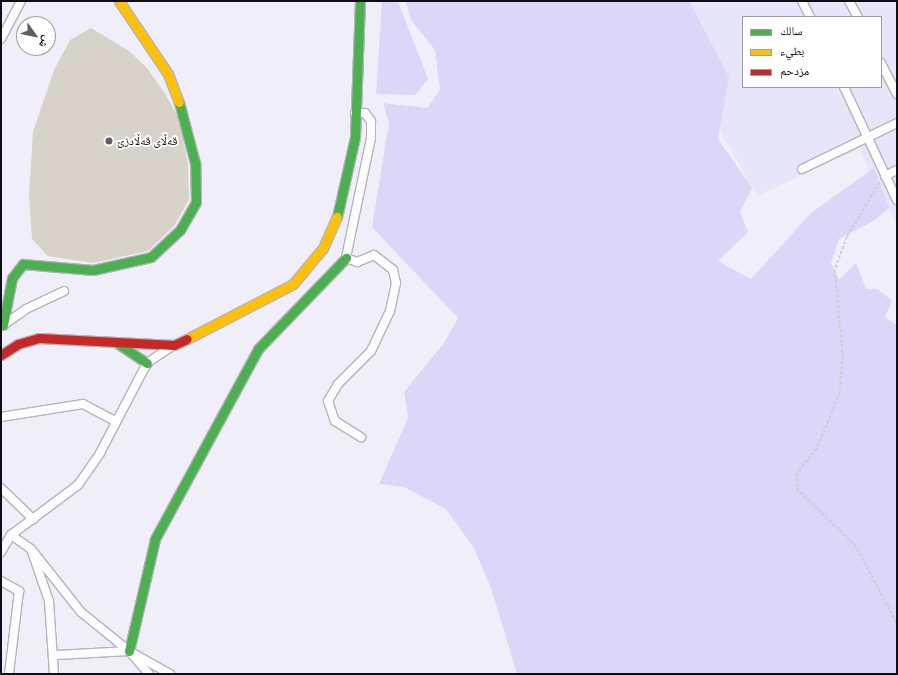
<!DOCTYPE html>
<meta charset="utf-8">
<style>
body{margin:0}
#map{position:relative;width:898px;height:675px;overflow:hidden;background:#f0eff9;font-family:Cabin,"Noto Naskh Arabic",sans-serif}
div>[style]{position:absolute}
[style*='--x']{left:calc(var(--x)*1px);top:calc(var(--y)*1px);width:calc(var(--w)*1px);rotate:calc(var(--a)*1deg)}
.built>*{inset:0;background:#e7e5fa}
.green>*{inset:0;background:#dcd6f8}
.building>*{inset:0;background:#d7d3c9}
.path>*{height:1.5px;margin-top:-0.75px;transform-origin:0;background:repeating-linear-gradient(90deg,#cfcfd2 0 3px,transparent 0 5px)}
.roads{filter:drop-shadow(1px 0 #b5b3bc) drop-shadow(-1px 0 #b5b3bc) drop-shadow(0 1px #b5b3bc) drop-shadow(0 -1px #b5b3bc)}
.street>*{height:8px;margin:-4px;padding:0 4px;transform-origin:4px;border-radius:4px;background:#fdfdfe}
.fast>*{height:9px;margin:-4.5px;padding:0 4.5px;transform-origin:4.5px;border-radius:4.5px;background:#4caf50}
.slow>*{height:9px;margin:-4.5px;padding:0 4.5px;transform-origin:4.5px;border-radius:4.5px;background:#ffc107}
.jam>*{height:9px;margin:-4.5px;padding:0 4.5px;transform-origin:4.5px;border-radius:4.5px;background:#c62828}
.dots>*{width:11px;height:11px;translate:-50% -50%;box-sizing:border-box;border:2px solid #fff;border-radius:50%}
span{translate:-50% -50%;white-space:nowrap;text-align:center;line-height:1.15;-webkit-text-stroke:3.5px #fff;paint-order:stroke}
.poi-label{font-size:12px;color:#0f0d17}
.left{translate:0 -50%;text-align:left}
.frame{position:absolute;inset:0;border:2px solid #0f0d17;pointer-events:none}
.legend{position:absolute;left:742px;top:16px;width:140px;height:72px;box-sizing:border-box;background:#fff;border:1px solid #9f9ea2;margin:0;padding:5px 7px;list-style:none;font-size:12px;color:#0f0d17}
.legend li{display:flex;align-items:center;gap:8px;height:20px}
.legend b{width:20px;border:1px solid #9f9ea2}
.north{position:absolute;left:16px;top:16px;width:40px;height:40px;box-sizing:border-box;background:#fff;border:1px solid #9f9ea2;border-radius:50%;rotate:123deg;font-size:11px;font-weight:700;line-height:16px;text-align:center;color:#0f0d17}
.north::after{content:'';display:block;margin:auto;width:14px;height:18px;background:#5e5c66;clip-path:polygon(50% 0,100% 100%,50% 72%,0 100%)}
</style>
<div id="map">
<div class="built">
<i style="clip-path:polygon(evenodd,648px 1px,897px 1px,897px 225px,859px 149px,757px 196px,648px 1px,743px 17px,881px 17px,881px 87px,743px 87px,743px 17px)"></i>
</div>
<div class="green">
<i style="clip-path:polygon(382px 1px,398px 1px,428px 79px,415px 95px,376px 94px)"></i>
<i style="clip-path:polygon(406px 1px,689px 1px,729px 77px,718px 139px,752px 188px,740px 212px,748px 232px,718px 261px,751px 279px,811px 213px,874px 168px,889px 208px,875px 220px,839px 239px,831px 263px,839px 280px,856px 263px,866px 289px,878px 289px,892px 301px,885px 317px,897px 325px,897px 674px,517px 674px,491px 588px,474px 548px,446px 509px,404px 487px,379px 484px,408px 418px,404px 392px,444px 343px,458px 318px,372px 227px,389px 123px,383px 103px,427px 108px,440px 90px,435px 50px,411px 20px)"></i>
</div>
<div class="building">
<i style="clip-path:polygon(91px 28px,129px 51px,147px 68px,166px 95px,179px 119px,188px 164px,189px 200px,174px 226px,148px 251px,93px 263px,48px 256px,32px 239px,29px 194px,33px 132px,54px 70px,70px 40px)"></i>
</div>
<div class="path">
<i style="--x:880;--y:183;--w:63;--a:121.4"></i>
<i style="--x:847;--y:237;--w:35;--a:110"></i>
<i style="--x:835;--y:270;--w:86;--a:84.7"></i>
<i style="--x:843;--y:356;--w:37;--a:95"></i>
<i style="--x:840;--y:393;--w:61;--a:112.3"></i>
<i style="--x:817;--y:449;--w:31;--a:130"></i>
<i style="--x:797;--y:473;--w:16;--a:90"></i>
<i style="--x:797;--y:489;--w:81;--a:44"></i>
<i style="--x:855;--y:545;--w:89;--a:61.7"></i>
</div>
<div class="roads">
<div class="street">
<i style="--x:802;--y:1;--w:18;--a:63"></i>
<i style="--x:849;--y:1;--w:18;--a:61"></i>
<i style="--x:1;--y:39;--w:43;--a:-62.2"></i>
<i style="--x:881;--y:63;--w:35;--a:63"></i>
<i style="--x:844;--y:87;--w:125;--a:64.9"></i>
<i style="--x:355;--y:113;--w:10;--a:0"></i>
<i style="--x:365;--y:113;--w:10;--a:53"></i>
<i style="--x:371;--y:121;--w:17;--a:90"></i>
<i style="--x:371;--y:138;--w:123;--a:101.8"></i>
<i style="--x:346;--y:258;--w:12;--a:20"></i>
<i style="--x:357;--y:262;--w:18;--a:-22"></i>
<i style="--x:374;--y:255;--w:24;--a:38"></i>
<i style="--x:393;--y:270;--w:13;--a:77"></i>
<i style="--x:396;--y:283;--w:29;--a:102"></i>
<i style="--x:390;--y:311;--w:44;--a:115.4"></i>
<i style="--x:371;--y:351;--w:47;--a:135"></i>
<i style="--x:338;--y:384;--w:20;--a:120"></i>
<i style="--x:328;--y:401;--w:21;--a:71"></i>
<i style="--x:335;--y:421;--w:31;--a:32"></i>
<i style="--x:802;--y:169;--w:106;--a:-25.8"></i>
<i style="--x:885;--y:176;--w:13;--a:-27"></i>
<i style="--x:2;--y:326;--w:29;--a:-35"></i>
<i style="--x:26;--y:309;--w:42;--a:-25.3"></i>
<i style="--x:1;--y:417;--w:83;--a:-9"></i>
<i style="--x:83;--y:404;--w:36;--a:28"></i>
<i style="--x:1;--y:488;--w:45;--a:44.1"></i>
<i style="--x:11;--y:535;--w:24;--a:35"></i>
<i style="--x:31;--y:549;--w:55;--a:70.9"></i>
<i style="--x:49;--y:601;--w:73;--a:86.1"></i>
<i style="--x:31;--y:549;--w:80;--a:51.6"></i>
<i style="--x:81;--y:612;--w:62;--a:39.1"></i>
<i style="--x:129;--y:651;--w:30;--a:49"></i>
<i style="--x:1;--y:552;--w:20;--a:-60"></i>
<i style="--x:11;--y:535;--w:84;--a:-36.7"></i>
<i style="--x:78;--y:485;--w:39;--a:-55"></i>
<i style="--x:100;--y:453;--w:102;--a:-62.4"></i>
<i style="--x:147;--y:363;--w:32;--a:-34"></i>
<i style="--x:1;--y:581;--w:21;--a:29"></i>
<i style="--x:19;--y:591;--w:84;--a:96.9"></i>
<i style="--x:57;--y:655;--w:72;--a:-3.2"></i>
<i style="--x:129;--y:651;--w:47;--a:29.3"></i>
</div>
<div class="fast">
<i style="--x:337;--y:217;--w:82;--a:-77.3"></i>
<i style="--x:355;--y:137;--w:136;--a:-87.9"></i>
<i style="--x:3;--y:325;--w:48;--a:-79.2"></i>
<i style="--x:12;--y:278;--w:18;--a:-52"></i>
<i style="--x:23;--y:264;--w:70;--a:4.9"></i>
<i style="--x:93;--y:270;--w:59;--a:-12.6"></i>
<i style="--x:151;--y:257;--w:40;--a:-43"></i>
<i style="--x:180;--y:230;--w:32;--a:-60"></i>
<i style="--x:196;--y:202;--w:39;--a:-91"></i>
<i style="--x:195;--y:163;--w:63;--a:-104.7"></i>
<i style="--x:117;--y:343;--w:36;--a:34"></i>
<i style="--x:129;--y:651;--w:115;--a:-76.9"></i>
<i style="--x:155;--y:539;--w:216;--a:-61.5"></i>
<i style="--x:258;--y:349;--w:127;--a:-46"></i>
</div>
<div class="slow">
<i style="--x:119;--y:1;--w:88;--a:56.1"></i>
<i style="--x:168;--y:74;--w:30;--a:69"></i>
<i style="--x:187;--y:339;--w:119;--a:-27.4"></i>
<i style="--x:293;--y:284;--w:47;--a:-50.2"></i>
<i style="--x:323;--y:248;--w:34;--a:-66"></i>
</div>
<div class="jam">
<i style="--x:1;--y:355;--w:20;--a:-33"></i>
<i style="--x:18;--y:344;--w:22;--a:-16"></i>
<i style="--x:39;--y:338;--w:135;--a:3"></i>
<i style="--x:174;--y:345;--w:14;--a:-25"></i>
</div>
</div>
<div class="dots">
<i style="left:109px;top:141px;background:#5e5c66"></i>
</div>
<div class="poi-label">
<span class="left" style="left:117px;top:141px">قەڵای قەڵادزێ</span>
</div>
<div class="frame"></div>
<ul class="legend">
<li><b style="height:5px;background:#4caf50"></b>سالك</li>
<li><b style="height:5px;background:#ffc107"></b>بطيء</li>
<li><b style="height:5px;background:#c62828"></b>مزدحم</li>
</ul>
<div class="north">ش</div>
</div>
